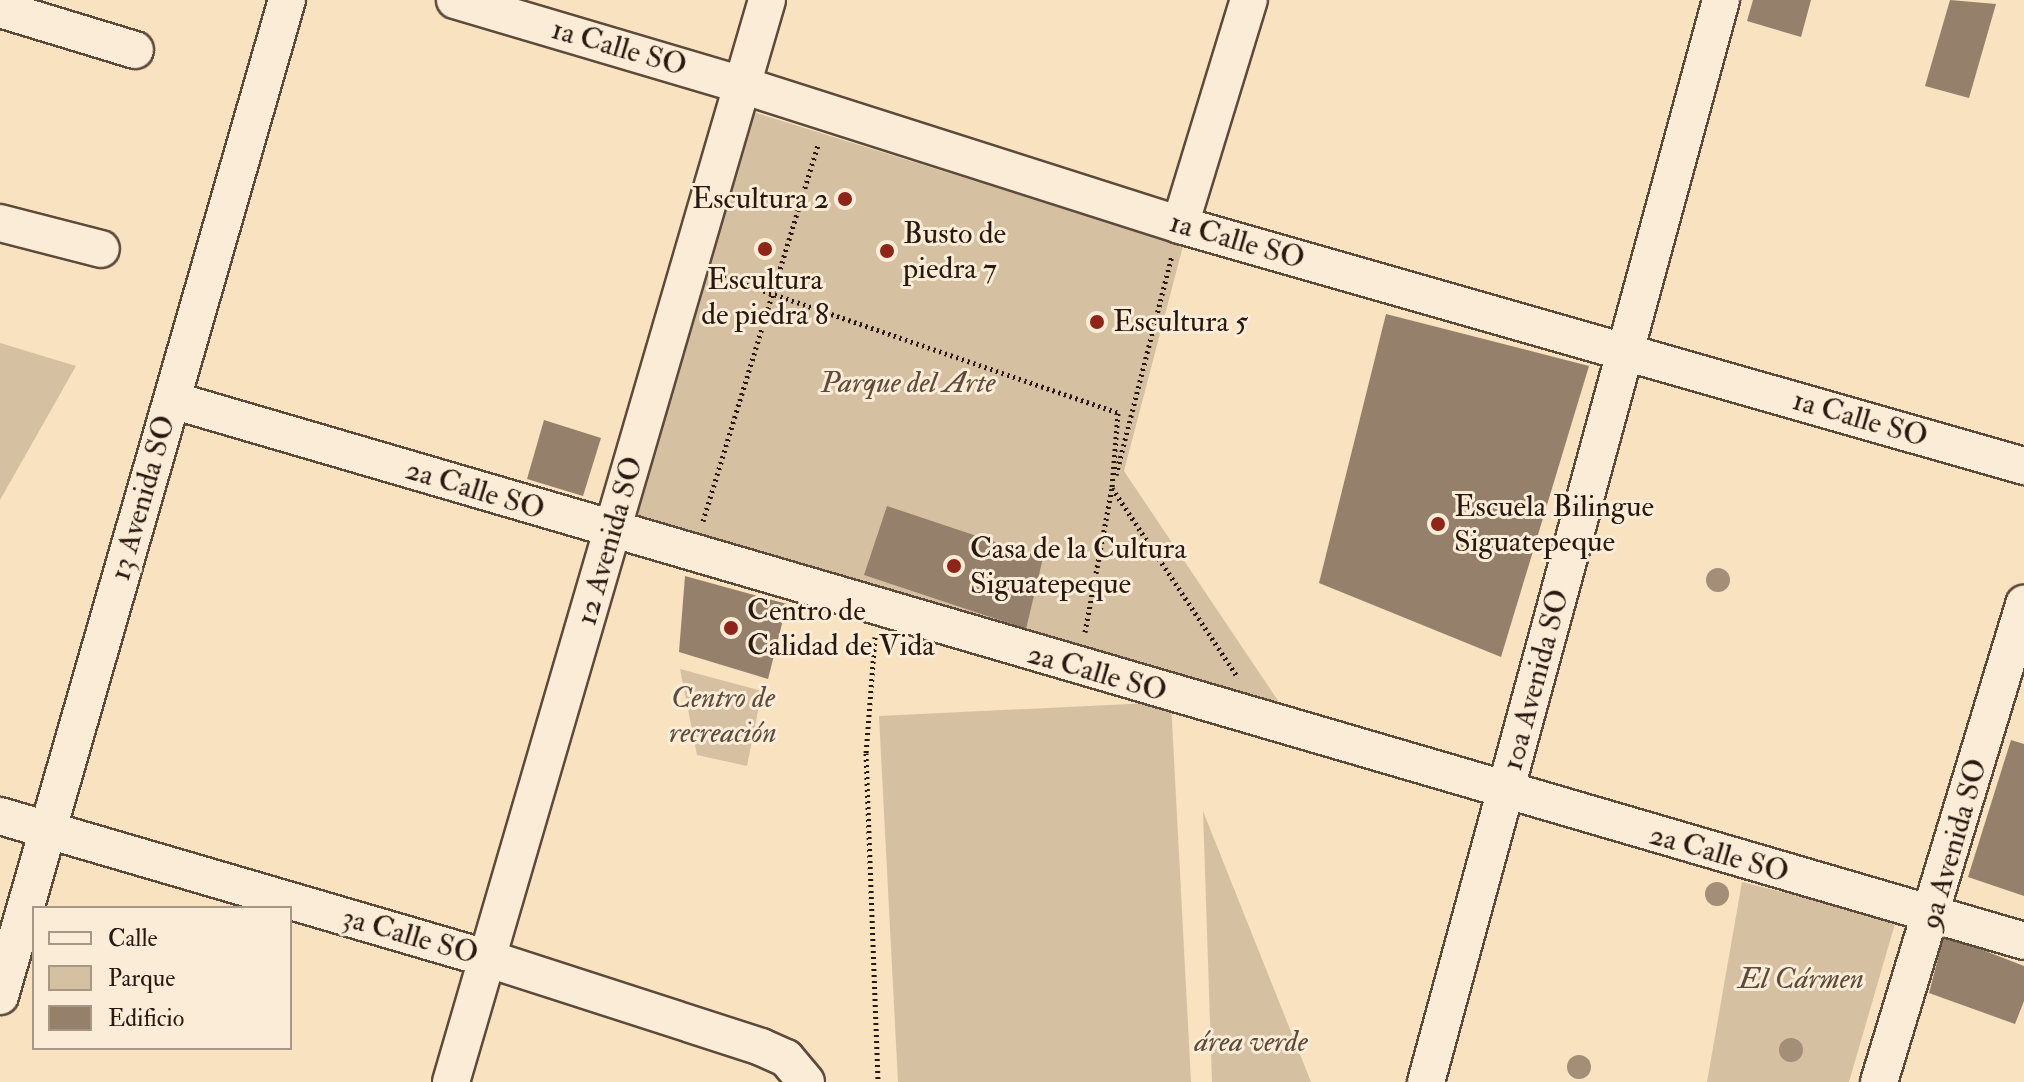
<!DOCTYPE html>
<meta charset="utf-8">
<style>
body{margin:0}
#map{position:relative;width:2024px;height:1082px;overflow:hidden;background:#f8e2c0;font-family:"IM FELL Double Pica",serif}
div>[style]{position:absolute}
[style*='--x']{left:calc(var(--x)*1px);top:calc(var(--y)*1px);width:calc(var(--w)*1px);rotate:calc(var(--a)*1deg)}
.green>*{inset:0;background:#d5c0a2}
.building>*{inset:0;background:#95816b}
.path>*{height:5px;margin-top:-2.5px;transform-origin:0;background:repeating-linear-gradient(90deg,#29180f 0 2px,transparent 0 6px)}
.roads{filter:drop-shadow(2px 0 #5d4a3b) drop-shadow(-2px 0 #5d4a3b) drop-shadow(0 2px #5d4a3b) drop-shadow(0 -2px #5d4a3b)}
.minor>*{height:36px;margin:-18px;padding:0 18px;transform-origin:18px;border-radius:18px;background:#faecd6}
.trees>*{width:24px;height:24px;margin:-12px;border-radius:50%;background:#a38e77}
.dots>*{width:22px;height:22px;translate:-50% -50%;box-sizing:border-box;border:4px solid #faecd6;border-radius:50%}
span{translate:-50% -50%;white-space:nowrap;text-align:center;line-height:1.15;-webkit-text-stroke:6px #faecd6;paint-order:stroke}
.street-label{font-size:30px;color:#29180f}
.poi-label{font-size:30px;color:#29180f}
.right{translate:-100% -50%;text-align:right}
.left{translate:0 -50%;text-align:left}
.park-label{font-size:30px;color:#5d4a3b;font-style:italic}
.legend{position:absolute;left:32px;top:906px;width:260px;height:144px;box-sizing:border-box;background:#faecd6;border:2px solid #a69786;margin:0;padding:10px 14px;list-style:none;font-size:24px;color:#29180f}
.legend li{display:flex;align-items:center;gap:16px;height:40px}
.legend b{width:40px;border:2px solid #a69786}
</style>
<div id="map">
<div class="green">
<i style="clip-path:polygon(747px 110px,1183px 246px,1124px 471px,1291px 720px,630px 522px)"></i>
<i style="clip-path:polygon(0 343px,76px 366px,0 500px)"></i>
<i style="clip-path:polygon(680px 669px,762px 691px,747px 766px,697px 755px)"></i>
<i style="clip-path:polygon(1171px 702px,1191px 1082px,898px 1082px,879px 716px)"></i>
<i style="clip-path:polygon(1203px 811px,1311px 1082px,1212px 1082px)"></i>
<i style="clip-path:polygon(1742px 882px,1896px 920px,1849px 1082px,1707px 1082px)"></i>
</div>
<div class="building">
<i style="clip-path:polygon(1753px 0,1811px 0,1801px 37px,1747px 21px)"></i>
<i style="clip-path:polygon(1950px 0,1996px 4px,1969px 98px,1925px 86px)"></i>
<i style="clip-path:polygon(1386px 314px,1589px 366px,1501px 657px,1319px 583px)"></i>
<i style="clip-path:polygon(544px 420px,601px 438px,583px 496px,527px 479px)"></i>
<i style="clip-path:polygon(887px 506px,1043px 558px,1026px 629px,864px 575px)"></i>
<i style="clip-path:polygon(685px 576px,787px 604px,768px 679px,679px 652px)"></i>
<i style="clip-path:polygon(2011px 740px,2024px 744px,2024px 896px,1968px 877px)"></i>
<i style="clip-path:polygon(1944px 935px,2024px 966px,2024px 1001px,2015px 1024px,1929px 993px)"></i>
</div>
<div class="path">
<i style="--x:718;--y:275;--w:423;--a:19"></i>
<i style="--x:1118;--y:413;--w:75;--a:94.6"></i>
<i style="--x:1112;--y:488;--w:228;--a:56.4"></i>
<i style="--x:1116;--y:475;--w:226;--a:-75.7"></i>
<i style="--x:703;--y:521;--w:393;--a:-73"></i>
<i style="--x:1085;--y:632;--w:147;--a:-79.4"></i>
<i style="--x:875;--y:637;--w:116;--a:94.4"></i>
<i style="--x:866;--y:753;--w:329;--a:87.9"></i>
</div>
<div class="roads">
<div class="minor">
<i style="--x:455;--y:0;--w:299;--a:16.5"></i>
<i style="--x:742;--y:85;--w:460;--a:17.7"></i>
<i style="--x:1180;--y:225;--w:878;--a:15.94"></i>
<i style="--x:0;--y:9;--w:141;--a:16.9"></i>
<i style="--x:0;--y:223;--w:104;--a:14.4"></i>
<i style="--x:1180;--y:225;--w:235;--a:-73"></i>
<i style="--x:172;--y:400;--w:1929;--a:16.28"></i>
<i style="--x:0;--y:816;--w:506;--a:16.29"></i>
<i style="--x:486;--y:958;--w:289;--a:17.9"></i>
<i style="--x:761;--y:1047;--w:27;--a:24"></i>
<i style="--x:786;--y:1058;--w:31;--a:50"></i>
<i style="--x:0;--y:996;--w:1037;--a:-73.93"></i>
<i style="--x:451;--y:1082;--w:1127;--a:-73.72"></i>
<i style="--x:1426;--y:1082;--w:1121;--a:-74.75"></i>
<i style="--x:1879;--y:1082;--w:500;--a:-73.1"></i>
</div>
</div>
<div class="trees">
<i style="left:1718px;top:580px"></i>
<i style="left:1717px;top:894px"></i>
<i style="left:1791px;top:1050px"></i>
<i style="left:1579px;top:1067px"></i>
</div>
<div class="dots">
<i style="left:845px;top:199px;background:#8f2418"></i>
<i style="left:765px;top:249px;background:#8f2418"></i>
<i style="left:887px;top:251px;background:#8f2418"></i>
<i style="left:1097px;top:322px;background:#8f2418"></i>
<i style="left:1438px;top:524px;background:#8f2418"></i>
<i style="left:954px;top:566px;background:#8f2418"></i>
<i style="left:731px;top:628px;background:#8f2418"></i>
</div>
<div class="street-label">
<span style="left:619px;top:48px;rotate:16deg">1a Calle SO</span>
<span style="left:1237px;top:241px;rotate:16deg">1a Calle SO</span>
<span style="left:1860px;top:419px;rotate:16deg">1a Calle SO</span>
<span style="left:475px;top:490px;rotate:17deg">2a Calle SO</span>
<span style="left:143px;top:498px;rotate:-74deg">13 Avenida SO</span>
<span style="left:610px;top:541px;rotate:-74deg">12 Avenida SO</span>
<span style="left:1097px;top:673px;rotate:16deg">2a Calle SO</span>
<span style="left:1536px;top:680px;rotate:-75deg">10a Avenida SO</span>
<span style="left:1954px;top:844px;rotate:-74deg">9a Avenida SO</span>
<span style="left:1719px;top:854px;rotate:16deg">2a Calle SO</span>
<span style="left:410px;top:936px;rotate:16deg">3a Calle SO</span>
</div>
<div class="poi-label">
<span class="right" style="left:829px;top:199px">Escultura 2</span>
<span class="left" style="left:903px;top:251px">Busto de<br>piedra 7</span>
<span style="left:765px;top:297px">Escultura<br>de piedra 8</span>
<span class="left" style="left:1113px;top:322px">Escultura 5</span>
<span class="left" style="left:1454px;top:524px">Escuela Bilingue<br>Siguatepeque</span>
<span class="left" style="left:970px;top:566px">Casa de la Cultura<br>Siguatepeque</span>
<span class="left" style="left:747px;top:628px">Centro de<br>Calidad de Vida</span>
</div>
<div class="park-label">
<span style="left:908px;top:383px">Parque del Arte</span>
<span style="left:723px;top:715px">Centro de<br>recreación</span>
<span style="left:1801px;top:979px">El Cármen</span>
<span style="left:1251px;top:1042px">área verde</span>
</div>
<ul class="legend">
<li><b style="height:10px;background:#faecd6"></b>Calle</li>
<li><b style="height:22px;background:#d5c0a2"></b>Parque</li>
<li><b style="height:22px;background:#95816b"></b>Edificio</li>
</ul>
</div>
